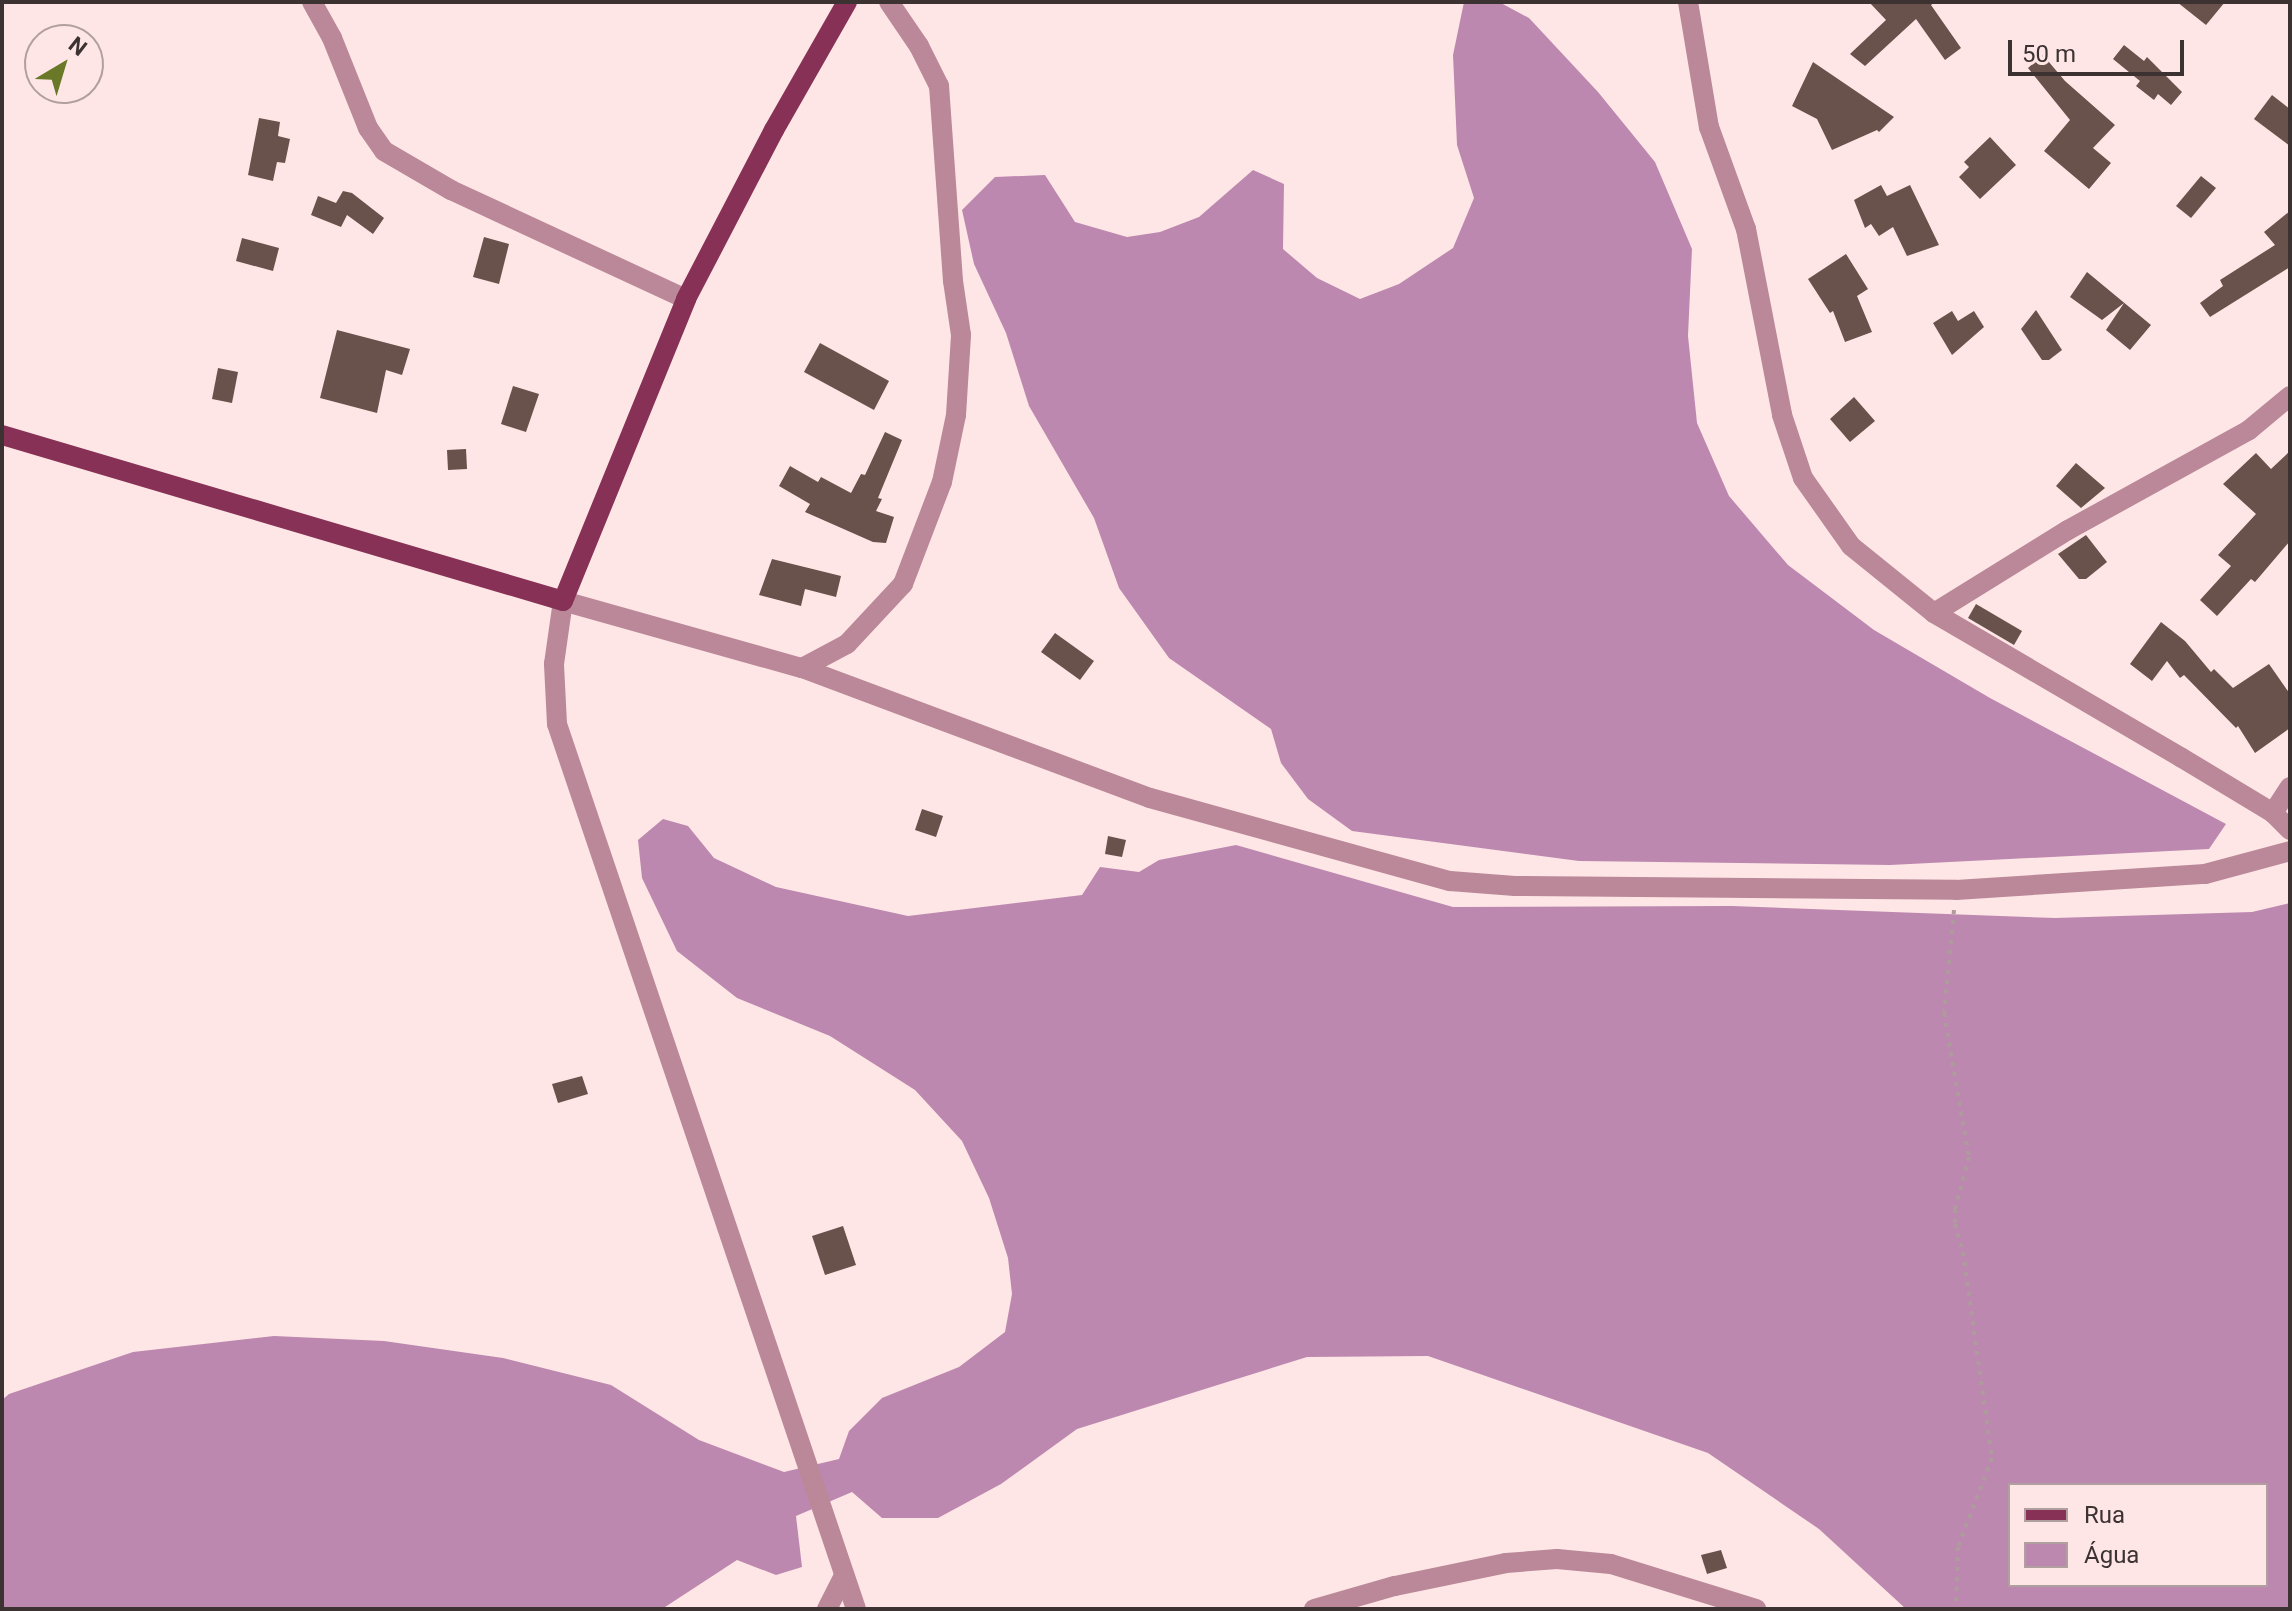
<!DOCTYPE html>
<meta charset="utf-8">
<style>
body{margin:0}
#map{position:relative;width:2292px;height:1611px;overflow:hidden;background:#fee6e6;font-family:Roboto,sans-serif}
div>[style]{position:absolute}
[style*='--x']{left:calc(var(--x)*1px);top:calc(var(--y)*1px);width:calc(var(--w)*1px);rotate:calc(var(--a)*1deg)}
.water>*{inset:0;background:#bd88af}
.building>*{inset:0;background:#68524b}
.path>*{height:4px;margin-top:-2px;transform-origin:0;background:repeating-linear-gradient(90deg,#ae9c9c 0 4px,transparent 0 10px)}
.minor>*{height:20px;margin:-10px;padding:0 10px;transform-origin:10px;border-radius:10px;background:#ba8899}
.major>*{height:20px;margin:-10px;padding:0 10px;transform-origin:10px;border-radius:10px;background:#863155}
span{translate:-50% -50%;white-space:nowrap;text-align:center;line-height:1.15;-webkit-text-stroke:8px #fee6e6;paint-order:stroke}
.frame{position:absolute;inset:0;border:4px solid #3d3232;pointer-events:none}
.legend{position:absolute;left:2008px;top:1483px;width:260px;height:104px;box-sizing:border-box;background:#fee6e6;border:2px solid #b19e9e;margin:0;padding:10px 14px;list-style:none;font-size:24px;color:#3d3232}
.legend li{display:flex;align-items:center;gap:16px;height:40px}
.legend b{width:40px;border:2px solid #b19e9e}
.north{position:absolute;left:24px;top:24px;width:80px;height:80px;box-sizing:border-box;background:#fee6e6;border:2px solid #b19e9e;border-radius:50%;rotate:38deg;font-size:22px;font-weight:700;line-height:32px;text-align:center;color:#3d3232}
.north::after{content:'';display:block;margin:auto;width:28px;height:36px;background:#6a7927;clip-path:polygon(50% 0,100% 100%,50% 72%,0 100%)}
.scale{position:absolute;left:2008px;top:40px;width:176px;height:36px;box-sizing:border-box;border:4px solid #3d3232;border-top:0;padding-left:10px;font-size:24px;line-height:28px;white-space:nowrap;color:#3d3232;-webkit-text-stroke:6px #fee6e6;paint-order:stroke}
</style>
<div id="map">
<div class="water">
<i style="clip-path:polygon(1464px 2px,1499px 2px,1529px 18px,1598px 92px,1655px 162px,1692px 249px,1688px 336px,1697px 423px,1729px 496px,1788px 565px,1874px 630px,1990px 698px,2226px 824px,2209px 849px,1890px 865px,1579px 861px,1352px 831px,1308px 799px,1281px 763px,1271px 729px,1169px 658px,1119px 588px,1094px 518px,1029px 406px,1006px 333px,974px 264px,962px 210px,995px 177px,1045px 175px,1075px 222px,1127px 237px,1160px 232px,1199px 217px,1253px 170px,1284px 184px,1283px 249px,1317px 278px,1360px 299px,1399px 284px,1453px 248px,1474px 198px,1457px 145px,1453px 55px)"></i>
<i style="clip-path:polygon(evenodd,663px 819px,688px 826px,714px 858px,776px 887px,908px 916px,1082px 895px,1100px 867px,1139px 872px,1159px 860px,1236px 845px,1453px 907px,1732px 906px,2055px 918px,2252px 912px,2290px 903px,2290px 1609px,1906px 1609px,1819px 1529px,1708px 1453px,1428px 1356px,1307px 1357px,1077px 1429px,1001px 1484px,938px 1518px,882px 1518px,852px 1492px,796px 1516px,802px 1567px,776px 1575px,737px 1560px,662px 1609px,2px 1609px,2px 1400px,9px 1394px,133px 1352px,274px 1336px,384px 1341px,503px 1358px,611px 1385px,699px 1440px,784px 1472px,839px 1459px,849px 1431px,882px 1398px,959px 1367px,1005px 1332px,1012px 1294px,1008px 1258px,989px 1198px,962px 1141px,915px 1090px,830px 1036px,737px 998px,677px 951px,642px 878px,638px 840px,663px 819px,2010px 1485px,2266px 1485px,2266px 1585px,2010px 1585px,2010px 1485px)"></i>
</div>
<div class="building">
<i style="clip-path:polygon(1869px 2px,1935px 2px,1931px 5px,1961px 48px,1945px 60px,1916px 19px,1865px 66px,1850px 54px,1886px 20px)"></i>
<i style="clip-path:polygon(2177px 2px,2225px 2px,2206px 25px)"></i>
<i style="clip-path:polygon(2124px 45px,2144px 61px,2147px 57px,2182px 92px,2171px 105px,2158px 94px,2154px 100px,2136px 86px,2140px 81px,2113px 59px)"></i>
<i style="clip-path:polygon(2043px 55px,2065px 81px,2115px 125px,2093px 148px,2111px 163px,2089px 189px,2044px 151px,2070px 120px,2028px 68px)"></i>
<i style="clip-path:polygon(1813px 62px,1894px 117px,1879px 132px,1877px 130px,1832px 150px,1817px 119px,1792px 106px)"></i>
<i style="clip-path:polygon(2272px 95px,2290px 109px,2290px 146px,2254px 119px)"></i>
<i style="clip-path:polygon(259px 118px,280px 122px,278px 136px,290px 139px,285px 163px,277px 162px,273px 181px,248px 175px)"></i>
<i style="clip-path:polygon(1990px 137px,2016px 165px,1980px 199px,1959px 177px,1969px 167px,1964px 162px)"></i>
<i style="clip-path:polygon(2201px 176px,2216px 188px,2191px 218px,2176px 206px)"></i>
<i style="clip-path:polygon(1881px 185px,1887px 196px,1910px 185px,1939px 245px,1907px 256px,1893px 227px,1879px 236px,1871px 224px,1865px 228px,1854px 200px)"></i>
<i style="clip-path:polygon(343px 191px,352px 193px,384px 218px,373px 234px,347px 215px,341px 227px,311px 215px,318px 196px,336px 203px)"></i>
<i style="clip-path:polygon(2290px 211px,2290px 267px,2210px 317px,2200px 303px,2223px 286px,2220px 280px,2275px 245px,2264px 232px)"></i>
<i style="clip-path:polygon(484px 237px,509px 244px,499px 284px,473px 277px)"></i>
<i style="clip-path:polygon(242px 238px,279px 248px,273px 271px,236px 261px)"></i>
<i style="clip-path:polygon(1846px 254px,1868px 289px,1857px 296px,1872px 332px,1845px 342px,1833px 311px,1830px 313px,1808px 279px)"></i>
<i style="clip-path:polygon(2087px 272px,2151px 325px,2130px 350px,2106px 330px,2124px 303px,2102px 320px,2070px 297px)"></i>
<i style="clip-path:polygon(2036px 310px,2062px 350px,2049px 360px,2042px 360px,2021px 329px)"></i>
<i style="clip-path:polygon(1952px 311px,1958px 321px,1974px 311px,1984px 327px,1952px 355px,1933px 323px)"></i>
<i style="clip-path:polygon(337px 330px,410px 349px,402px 375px,386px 370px,377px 413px,320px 398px)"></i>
<i style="clip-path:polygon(820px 343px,889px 381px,874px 410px,804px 372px)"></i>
<i style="clip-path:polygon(218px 368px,238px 372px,232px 403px,212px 399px)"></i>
<i style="clip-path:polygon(513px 386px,539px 394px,526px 432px,501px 424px)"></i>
<i style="clip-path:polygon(1854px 397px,1875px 421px,1850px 442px,1830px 419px)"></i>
<i style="clip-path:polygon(885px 432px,902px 440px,878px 498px,882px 499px,876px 511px,894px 517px,886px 543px,873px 542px,805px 512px,810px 504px,779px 486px,790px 466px,818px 482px,821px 477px,851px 493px,861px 474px,865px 475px)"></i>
<i style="clip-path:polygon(466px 449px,467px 469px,448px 470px,447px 450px)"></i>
<i style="clip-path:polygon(2290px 451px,2290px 541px,2255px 582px,2251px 579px,2217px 616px,2200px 600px,2231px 566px,2218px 555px,2256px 514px,2223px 484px,2256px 453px,2271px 469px)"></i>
<i style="clip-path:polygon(2076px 463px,2105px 488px,2081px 508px,2056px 486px)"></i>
<i style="clip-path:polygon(2086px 535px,2107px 562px,2086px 579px,2079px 579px,2058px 554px)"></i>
<i style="clip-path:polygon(772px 559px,841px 576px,836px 597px,805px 589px,801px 606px,759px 595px)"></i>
<i style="clip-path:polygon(1976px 604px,2022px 631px,2014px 645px,1968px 618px)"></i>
<i style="clip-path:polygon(2161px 622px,2185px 641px,2211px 672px,2214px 669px,2233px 688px,2269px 664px,2290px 694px,2290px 728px,2255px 753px,2238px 726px,2236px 728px,2184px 675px,2180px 678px,2167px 661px,2152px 681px,2130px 664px)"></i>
<i style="clip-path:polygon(1055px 633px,1094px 661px,1080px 680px,1041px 652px)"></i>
<i style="clip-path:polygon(922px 809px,943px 816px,936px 837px,915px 830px)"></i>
<i style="clip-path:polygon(1108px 836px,1126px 840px,1122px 857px,1105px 854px)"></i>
<i style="clip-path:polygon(582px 1076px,588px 1094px,558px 1103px,552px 1084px)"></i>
<i style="clip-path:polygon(843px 1226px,856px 1265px,825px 1275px,812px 1236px)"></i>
<i style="clip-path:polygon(1721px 1550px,1727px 1568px,1707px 1574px,1701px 1555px)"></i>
</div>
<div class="path">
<i style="--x:1954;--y:910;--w:103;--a:95.5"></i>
<i style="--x:1944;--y:1013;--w:146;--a:80.2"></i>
<i style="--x:1969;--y:1157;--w:54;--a:105.1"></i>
<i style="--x:1955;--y:1209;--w:15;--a:90"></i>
<i style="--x:1955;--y:1224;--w:29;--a:74"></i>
<i style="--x:1963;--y:1252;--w:208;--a:82"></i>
<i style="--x:1992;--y:1458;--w:95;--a:110.9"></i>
<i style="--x:1958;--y:1547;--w:62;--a:91.8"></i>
</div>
<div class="minor">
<i style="--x:312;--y:2;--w:41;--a:60.9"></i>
<i style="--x:332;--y:38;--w:97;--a:68.2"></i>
<i style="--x:368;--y:128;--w:28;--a:55"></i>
<i style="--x:384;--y:151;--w:78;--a:30.2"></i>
<i style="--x:451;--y:190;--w:259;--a:24.9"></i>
<i style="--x:1688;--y:2;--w:127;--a:80.5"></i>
<i style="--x:1709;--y:127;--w:109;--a:70.1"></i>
<i style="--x:1746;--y:229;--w:189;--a:79"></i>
<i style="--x:1782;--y:415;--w:66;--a:71.6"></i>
<i style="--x:1803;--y:478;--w:83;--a:54.8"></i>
<i style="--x:1851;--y:546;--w:107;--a:38.9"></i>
<i style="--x:1934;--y:613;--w:287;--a:30.3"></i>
<i style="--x:2182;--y:758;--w:106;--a:31.1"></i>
<i style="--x:2273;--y:813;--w:24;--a:45"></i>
<i style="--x:1934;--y:613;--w:158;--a:-31.8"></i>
<i style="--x:2068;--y:530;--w:207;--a:-28.9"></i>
<i style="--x:2249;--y:430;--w:53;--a:-39.7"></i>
<i style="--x:802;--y:668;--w:51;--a:-28.1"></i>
<i style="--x:847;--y:644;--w:82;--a:-47"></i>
<i style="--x:903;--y:584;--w:109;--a:-69.1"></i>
<i style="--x:942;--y:482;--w:68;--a:-78.2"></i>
<i style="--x:956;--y:415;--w:80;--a:-86.4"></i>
<i style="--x:961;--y:335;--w:55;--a:-98.4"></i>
<i style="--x:953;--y:281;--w:196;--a:-94.1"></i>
<i style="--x:939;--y:86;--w:45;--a:-116.6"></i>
<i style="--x:919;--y:46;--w:53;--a:-124.3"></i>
<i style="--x:2273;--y:813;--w:31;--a:-57"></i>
<i style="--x:827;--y:1609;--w:38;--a:-63"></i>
<i style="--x:856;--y:1609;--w:934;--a:-108.67"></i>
<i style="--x:557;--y:724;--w:60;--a:-92.9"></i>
<i style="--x:554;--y:664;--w:64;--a:-81.9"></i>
<i style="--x:563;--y:601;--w:248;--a:15.7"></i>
<i style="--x:802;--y:668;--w:371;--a:20.5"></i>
<i style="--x:1150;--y:798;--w:311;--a:15.5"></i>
<i style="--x:1450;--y:881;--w:65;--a:4.4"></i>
<i style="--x:1515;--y:886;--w:441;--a:0.5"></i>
<i style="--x:1956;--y:890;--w:250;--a:-3.7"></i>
<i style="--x:2205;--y:874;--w:88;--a:-15.1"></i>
<i style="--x:1314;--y:1609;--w:84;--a:-15.9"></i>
<i style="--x:1395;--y:1586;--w:113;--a:-11.7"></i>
<i style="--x:1506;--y:1563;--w:51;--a:-4.5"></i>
<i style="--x:1557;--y:1559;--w:54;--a:5.3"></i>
<i style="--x:1611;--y:1564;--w:152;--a:17.2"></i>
</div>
<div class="major">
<i style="--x:2;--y:435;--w:585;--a:16.48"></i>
<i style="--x:563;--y:601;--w:326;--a:-67.8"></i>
<i style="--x:686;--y:299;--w:191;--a:-62.5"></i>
<i style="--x:774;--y:130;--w:147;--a:-60.3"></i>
</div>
<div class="frame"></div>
<ul class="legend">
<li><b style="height:10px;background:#863155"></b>Rua</li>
<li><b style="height:22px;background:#bd88af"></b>Água</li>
</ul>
<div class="north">N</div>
<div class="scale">50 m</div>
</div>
